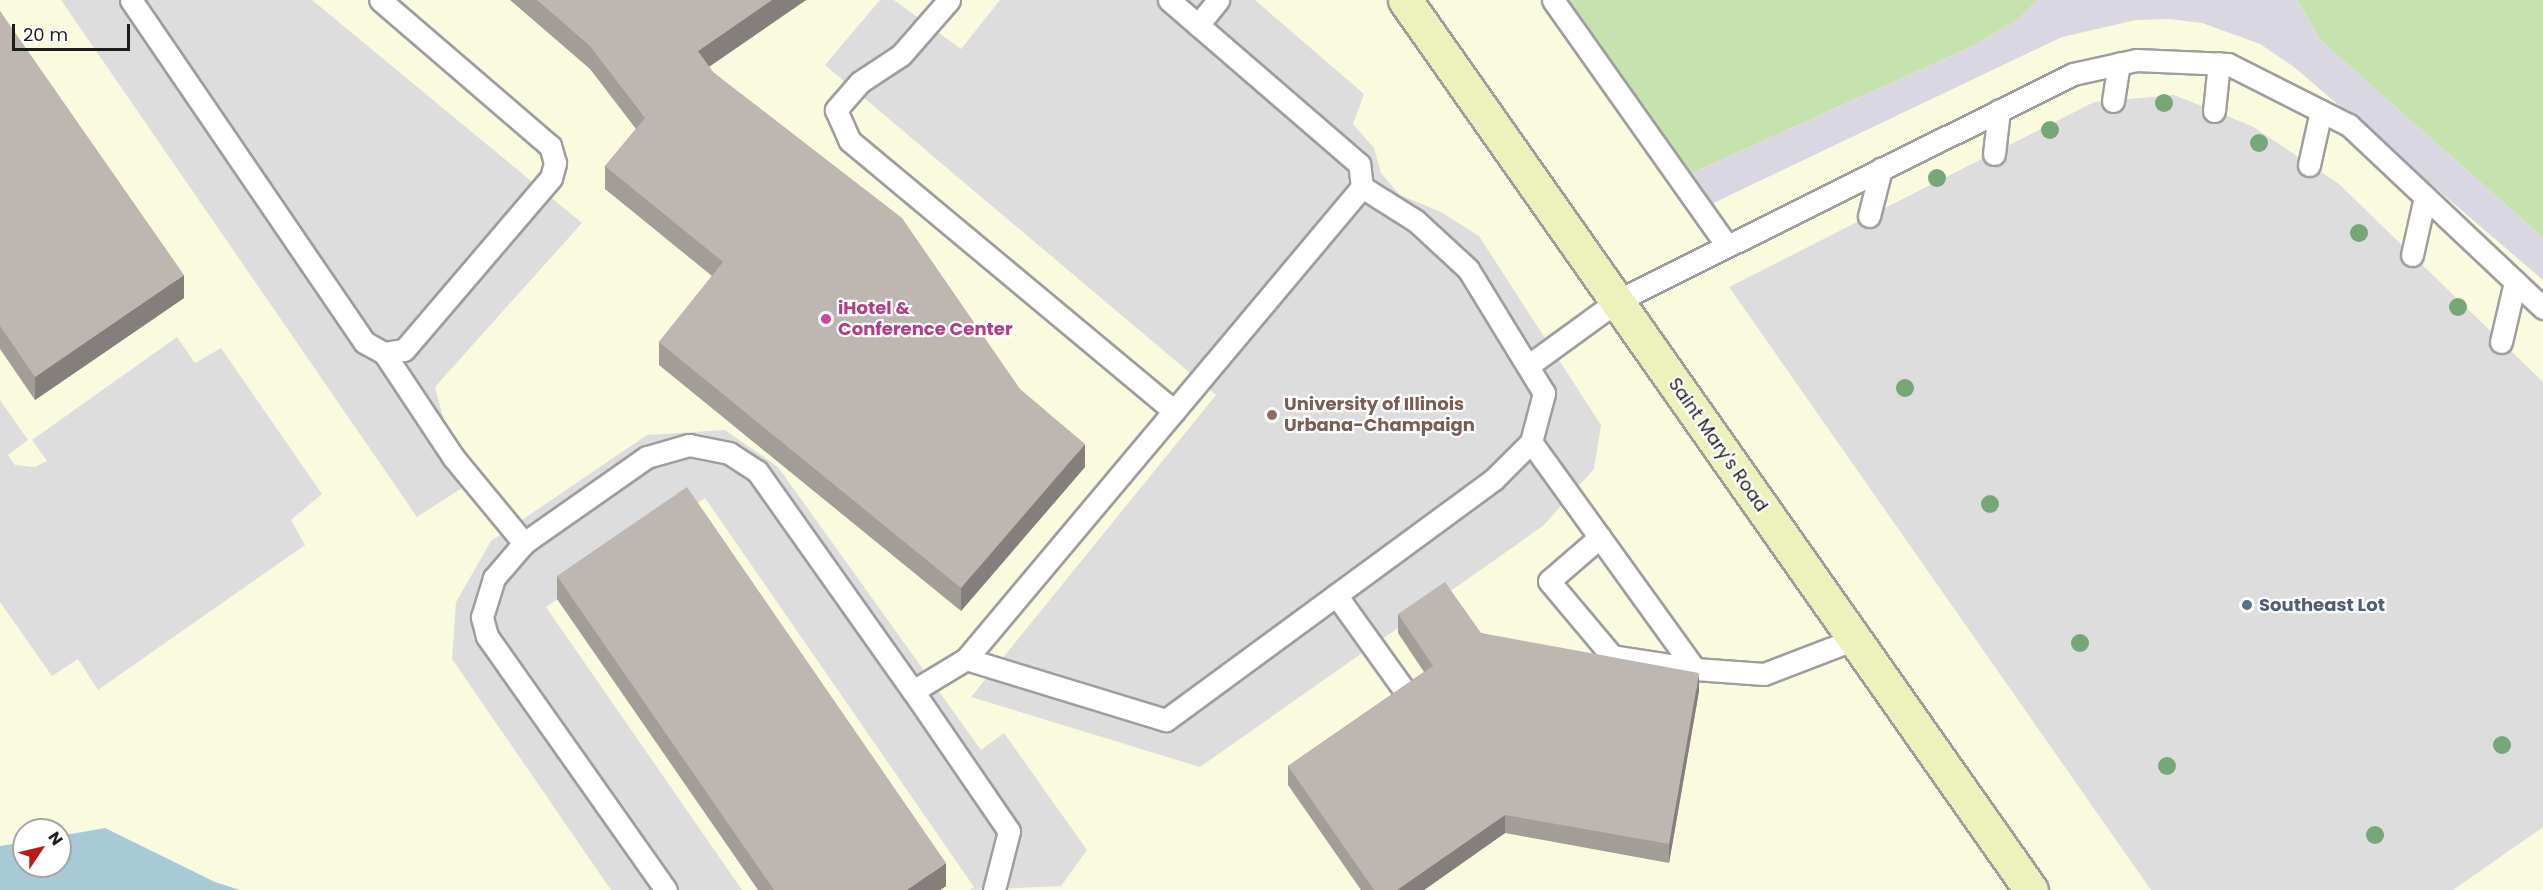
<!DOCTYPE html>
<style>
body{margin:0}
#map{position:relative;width:2543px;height:890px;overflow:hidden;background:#edeae4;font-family:Poppins,sans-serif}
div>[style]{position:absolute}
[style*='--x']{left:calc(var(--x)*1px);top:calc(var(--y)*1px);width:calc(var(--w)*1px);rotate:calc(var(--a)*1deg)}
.education>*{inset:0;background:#fafbde}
.grass>*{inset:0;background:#c6e2ae}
.parking>*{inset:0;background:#ddd}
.plaza>*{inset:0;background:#d9d8e2}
.water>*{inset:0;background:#a8cad6}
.roads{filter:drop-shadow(2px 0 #9e9e9e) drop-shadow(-2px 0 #9e9e9e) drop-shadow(0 2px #9e9e9e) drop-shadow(0 -2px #9e9e9e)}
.lane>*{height:21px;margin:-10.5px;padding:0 10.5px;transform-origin:10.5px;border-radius:10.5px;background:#fff}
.secondary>*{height:33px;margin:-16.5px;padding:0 16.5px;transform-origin:16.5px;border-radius:16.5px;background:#edf2bc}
.trees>*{width:18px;height:18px;margin:-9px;border-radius:50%;background:#77a679}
.wall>*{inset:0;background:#a39d98}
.shaded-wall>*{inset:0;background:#847f7c}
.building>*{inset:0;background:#bdb6b1}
.dots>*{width:16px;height:16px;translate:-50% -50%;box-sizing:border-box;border:3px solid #fff;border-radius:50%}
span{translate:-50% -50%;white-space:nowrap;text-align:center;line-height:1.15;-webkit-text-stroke:4.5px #fff;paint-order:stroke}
.hotel-label{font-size:18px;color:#b23c85;font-weight:700}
.left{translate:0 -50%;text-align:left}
.education-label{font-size:18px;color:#785e54;font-weight:700}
.street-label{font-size:18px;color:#1d1d1d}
.service-label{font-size:18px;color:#4e5e75;font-weight:700}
.north{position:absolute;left:12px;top:818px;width:60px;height:60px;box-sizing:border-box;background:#fff;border:2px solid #a5a5a5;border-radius:50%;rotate:55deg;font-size:16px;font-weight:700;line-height:24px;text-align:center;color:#1d1d1d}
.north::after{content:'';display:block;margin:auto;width:21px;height:27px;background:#b51c14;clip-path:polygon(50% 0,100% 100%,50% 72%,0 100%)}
.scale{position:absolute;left:12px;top:24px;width:118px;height:27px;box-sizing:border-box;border:3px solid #1d1d1d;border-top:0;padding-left:8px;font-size:18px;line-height:21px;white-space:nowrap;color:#1d1d1d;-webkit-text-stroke:4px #fff;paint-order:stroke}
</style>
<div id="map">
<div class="education">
<i style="clip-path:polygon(evenodd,0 0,2543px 0,2543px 890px,0 890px,0 0,24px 830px,60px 830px,60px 866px,24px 866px,24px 830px)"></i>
</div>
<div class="grass">
<i style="clip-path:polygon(1553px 0,2038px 0,2019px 19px,1973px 46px,1679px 179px)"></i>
<i style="clip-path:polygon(2297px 0,2543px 0,2543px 238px,2321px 41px)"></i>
</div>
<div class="parking">
<i style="clip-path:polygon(61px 0,312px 0,582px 223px,435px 387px,462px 488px,417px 517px)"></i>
<i style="clip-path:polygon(880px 0,894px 0,961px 49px,1000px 0,1255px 0,1364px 94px,1353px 124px,1374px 148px,1381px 173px,1400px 195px,1441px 212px,1479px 236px,1601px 425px,1594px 469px,1543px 526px,1200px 767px,971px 697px,1216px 395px,825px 65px)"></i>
<i style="clip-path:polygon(2174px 95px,2252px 126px,2339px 184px,2543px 382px,2543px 827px,2453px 890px,2151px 890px,1729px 287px,2094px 102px)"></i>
<i style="clip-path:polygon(177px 337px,195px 363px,221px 348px,322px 494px,291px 520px,305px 545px,98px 690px,78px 659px,52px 676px,0 602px,0 400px,28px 440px,8px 455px,15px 465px,35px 467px,47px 461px,32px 440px)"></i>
<i style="clip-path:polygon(725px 430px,778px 467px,981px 750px,1004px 733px,1087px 850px,1061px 886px,970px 890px,974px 887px,705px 498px,546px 607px,742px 890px,611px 890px,452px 659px,456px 602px,491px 541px,647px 435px)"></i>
</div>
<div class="plaza">
<i style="clip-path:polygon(2038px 0,2297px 0,2321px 41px,2543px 238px,2543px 280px,2294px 67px,2260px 44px,2202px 23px,2169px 19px,2136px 20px,2062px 37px,1701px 209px,1679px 179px,1973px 46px,2019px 19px)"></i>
</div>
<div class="water">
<i style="clip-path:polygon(105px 828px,215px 882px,240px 890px,0 890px,0 846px,24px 842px,24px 866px,60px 866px,60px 836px)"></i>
</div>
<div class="roads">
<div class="lane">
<i style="--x:131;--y:0;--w:414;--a:55.7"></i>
<i style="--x:364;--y:342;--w:23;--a:29"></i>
<i style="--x:384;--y:353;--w:20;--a:-9"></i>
<i style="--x:404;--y:350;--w:226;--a:-49.5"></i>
<i style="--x:551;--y:178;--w:16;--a:-75"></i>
<i style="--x:555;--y:163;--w:18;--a:-106"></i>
<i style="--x:550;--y:146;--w:224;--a:-139.3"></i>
<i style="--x:949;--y:0;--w:73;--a:131.1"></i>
<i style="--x:901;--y:55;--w:49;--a:146.6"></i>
<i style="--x:860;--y:82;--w:37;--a:131"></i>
<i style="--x:836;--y:110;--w:34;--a:66"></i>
<i style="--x:850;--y:141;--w:422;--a:39.8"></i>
<i style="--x:1553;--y:0;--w:301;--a:54.7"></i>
<i style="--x:1198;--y:25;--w:32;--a:-51"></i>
<i style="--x:2113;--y:101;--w:38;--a:-81"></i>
<i style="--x:2214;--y:111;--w:48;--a:-84.1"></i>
<i style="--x:1994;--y:154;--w:44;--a:-83.5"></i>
<i style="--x:2309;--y:165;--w:55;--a:-77.5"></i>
<i style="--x:1869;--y:216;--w:49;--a:-75.7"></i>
<i style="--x:2412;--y:255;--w:59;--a:-77.4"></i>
<i style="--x:2501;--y:342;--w:62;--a:-76.9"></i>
<i style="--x:384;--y:353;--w:125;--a:56.4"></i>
<i style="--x:453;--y:457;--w:112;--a:50.5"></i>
<i style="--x:1529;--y:365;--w:109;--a:-36"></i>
<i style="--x:1617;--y:301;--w:509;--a:-26.46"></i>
<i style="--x:2073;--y:74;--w:65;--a:-12.5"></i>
<i style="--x:2136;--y:60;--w:92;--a:2.5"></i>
<i style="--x:2228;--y:64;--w:136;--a:26.8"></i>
<i style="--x:2349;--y:125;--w:267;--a:43.3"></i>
<i style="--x:1531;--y:442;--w:280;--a:54.2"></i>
<i style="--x:1695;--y:669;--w:69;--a:4.1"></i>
<i style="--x:1764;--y:674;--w:97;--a:-21"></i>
<i style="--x:1600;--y:537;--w:67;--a:139.2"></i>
<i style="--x:1549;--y:581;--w:98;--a:50"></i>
<i style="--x:1612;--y:656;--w:84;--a:8.9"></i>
<i style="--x:1336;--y:595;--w:113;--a:54.3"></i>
<i style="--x:966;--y:659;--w:209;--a:17"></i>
<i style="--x:1166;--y:720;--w:406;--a:-36.3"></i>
<i style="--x:1493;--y:480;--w:54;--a:-45"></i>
<i style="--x:1531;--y:442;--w:51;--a:-75.1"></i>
<i style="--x:1544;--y:393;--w:145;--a:-121.5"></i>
<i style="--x:1468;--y:269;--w:71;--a:-137.3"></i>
<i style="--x:1416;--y:221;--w:64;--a:-147.8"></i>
<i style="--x:913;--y:691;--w:62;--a:-31.1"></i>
<i style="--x:966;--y:659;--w:616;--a:-50"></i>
<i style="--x:1362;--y:187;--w:23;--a:-97"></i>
<i style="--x:1359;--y:164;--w:251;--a:-139.2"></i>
<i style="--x:666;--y:890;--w:311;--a:-125.2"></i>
<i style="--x:487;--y:636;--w:20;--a:-105"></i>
<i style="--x:482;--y:617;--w:41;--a:-72.9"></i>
<i style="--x:494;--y:578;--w:46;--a:-49.4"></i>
<i style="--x:524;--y:543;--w:150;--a:-35"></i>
<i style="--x:647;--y:457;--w:44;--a:-15.9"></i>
<i style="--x:689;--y:445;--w:41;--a:11.3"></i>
<i style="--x:729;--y:453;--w:33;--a:33"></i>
<i style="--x:757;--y:471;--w:270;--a:54.7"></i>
<i style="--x:913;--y:691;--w:170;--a:55.6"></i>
<i style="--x:1009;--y:831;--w:61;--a:104.3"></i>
</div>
<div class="secondary">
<i style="--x:1405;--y:0;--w:1088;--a:54.88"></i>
</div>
</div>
<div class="trees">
<i style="left:2164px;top:103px"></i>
<i style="left:2050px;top:130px"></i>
<i style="left:2259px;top:143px"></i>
<i style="left:1937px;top:178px"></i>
<i style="left:2359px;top:233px"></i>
<i style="left:2458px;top:307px"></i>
<i style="left:1905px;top:388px"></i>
<i style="left:1990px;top:504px"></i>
<i style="left:2080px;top:643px"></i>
<i style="left:2502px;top:745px"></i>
<i style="left:2167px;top:766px"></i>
<i style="left:2375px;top:835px"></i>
</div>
<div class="wall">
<i style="clip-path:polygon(510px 0,806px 0,709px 67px,713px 72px,1020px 389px,1085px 467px,961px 611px,659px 365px,659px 342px,712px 276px,605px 189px,605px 166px,636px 129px,590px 69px)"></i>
<i style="clip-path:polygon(0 11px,184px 298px,35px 400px,0 349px)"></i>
<i style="clip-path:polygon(557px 576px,946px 886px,940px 890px,758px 890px,557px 599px)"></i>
<i style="clip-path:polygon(1398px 614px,1481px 633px,1699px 691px,1669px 863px,1505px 833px,1424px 890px,1361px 890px,1288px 785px,1288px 766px,1424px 672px,1398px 633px)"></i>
</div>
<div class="shaded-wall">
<i style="clip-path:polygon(772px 0,806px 0,698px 74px,698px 51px)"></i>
<i style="clip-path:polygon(184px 275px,184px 298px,35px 400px,35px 377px)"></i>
<i style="clip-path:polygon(1085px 444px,1085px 467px,961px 611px,961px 588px)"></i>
<i style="clip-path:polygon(1699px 673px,1699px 691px,1669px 863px,1669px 844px)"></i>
<i style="clip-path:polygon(1505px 815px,1505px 833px,1424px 890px,1397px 890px)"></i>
<i style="clip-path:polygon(946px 863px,946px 886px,940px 890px,907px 890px)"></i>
</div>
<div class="building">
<i style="clip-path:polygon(537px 0,772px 0,698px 51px,713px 72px,902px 218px,1020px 389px,1085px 444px,961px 588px,659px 342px,723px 262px,605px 166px,645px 118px,590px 46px)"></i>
<i style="clip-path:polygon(0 11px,184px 275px,35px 377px,0 326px)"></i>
<i style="clip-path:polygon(687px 487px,946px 863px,907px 890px,774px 890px,557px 576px)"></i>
<i style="clip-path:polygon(1445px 582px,1481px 633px,1699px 673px,1669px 844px,1505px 815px,1397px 890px,1374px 890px,1288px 766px,1433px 666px,1398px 614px)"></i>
</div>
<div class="dots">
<i style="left:826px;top:319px;background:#d1479c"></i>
<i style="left:1272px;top:415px;background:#8d6e63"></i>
<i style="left:2247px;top:605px;background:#5c6f8a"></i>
</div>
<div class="hotel-label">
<span class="left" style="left:838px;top:319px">iHotel &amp;<br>Conference Center</span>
</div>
<div class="education-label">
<span class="left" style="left:1284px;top:415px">University of Illinois<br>Urbana-Champaign</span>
</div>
<div class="street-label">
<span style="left:1718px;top:445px;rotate:55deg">Saint Mary's Road</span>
</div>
<div class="service-label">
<span class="left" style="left:2259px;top:605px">Southeast Lot</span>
</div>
<div class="north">N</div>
<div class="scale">20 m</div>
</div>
